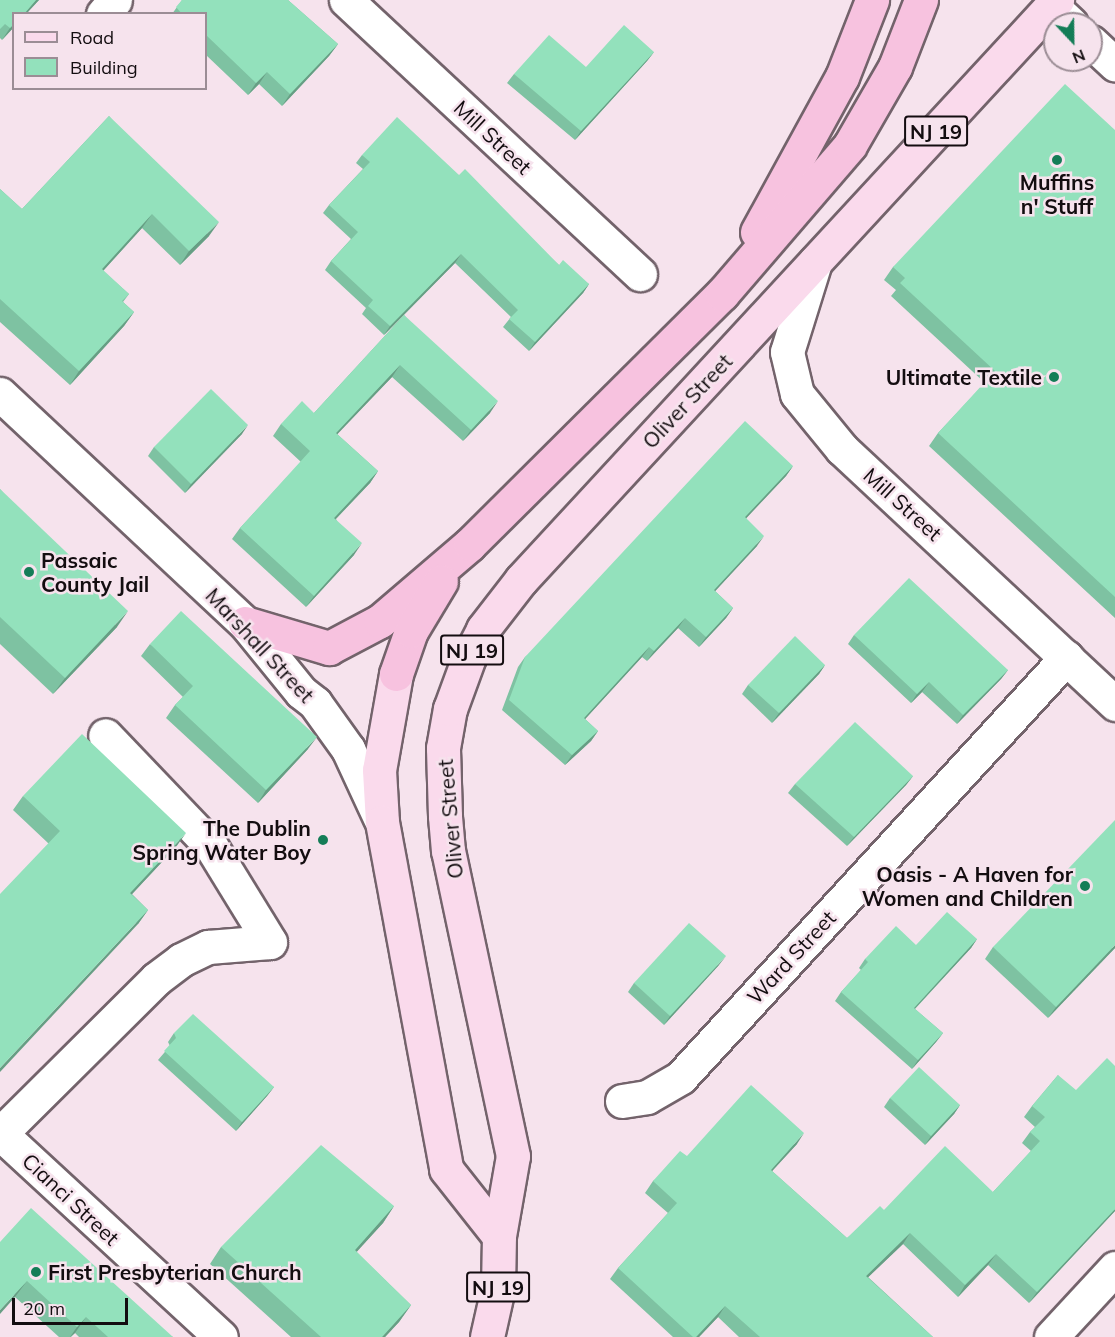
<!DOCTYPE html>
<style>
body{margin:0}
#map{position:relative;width:1115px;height:1337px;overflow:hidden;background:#f6e3ed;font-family:Mulish,sans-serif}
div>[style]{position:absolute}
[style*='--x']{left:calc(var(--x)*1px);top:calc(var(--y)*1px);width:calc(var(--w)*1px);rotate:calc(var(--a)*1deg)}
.roads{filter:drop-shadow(2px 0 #73636b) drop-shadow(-2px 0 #73636b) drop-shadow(0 2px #73636b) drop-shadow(0 -2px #73636b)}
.minor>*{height:33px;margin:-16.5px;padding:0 16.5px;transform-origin:16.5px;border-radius:16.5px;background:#fff}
.major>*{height:33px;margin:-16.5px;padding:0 16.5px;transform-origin:16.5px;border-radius:16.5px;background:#fadaec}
.highway>*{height:33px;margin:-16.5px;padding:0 16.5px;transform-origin:16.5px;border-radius:16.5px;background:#f7c2df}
.wall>*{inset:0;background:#7ec2a2}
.shaded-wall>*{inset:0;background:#679e84}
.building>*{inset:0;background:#93e1bc}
.dots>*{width:16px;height:16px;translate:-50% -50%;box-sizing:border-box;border:3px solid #f6e3ed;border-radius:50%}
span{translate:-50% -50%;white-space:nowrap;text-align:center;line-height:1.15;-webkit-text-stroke:5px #f6e3ed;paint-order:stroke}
.shield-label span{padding:2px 4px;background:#f6e3ed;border:2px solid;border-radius:4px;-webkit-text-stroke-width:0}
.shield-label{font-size:20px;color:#130d10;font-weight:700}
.street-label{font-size:21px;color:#130d10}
.poi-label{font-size:21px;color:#130d10;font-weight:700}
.right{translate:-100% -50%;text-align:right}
.left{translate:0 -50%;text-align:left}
.legend{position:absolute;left:12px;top:12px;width:195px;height:78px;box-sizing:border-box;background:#f6e3ed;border:2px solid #9b8d95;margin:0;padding:8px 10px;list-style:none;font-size:18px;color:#130d10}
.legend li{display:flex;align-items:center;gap:12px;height:30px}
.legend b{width:30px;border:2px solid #9b8d95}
.north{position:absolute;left:1043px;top:12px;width:60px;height:60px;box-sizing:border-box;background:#f6e3ed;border:2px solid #9b8d95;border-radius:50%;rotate:158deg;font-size:16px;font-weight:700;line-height:24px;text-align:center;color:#130d10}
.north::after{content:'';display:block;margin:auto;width:21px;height:27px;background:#147d57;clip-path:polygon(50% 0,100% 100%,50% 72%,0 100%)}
.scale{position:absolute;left:12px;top:1298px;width:116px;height:27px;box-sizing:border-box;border:3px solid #130d10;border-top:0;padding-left:8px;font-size:18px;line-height:21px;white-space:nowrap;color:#130d10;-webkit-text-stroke:4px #f6e3ed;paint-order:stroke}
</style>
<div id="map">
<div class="roads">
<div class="minor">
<i style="--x:346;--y:0;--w:402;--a:43"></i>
<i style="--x:1052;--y:6;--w:26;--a:43"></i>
<i style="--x:103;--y:14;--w:18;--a:-49"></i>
<i style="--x:1091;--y:42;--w:33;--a:43"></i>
<i style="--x:815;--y:262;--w:94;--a:107.3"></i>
<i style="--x:787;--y:352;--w:43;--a:76.6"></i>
<i style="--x:797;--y:394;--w:71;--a:50.7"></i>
<i style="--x:842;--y:449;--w:374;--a:43"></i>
<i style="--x:0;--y:394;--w:335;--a:43.1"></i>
<i style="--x:245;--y:623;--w:89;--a:50.9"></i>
<i style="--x:301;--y:692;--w:18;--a:38"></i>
<i style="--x:315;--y:703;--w:57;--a:54.3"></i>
<i style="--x:348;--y:749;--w:76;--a:65.1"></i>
<i style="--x:622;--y:1101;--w:25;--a:-9"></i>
<i style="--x:647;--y:1097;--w:39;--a:-30"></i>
<i style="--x:681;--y:1077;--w:570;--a:-47.42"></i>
<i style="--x:0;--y:1134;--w:220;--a:-44.8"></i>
<i style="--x:156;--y:979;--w:31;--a:-37"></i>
<i style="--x:181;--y:960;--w:30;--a:-26"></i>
<i style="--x:208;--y:947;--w:62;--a:-4.6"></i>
<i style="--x:270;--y:942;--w:113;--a:-121.6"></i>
<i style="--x:211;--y:846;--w:153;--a:-133.7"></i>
<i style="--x:1;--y:1134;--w:299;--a:42.7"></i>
<i style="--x:1051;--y:1337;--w:94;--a:-47.2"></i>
</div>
<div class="major">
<i style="--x:396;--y:674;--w:97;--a:100"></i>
<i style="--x:379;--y:770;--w:52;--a:86.7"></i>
<i style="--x:382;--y:822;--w:353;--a:79.5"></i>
<i style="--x:446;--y:1169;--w:85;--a:51.7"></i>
<i style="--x:487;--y:1337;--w:50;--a:-77.3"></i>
<i style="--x:498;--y:1288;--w:52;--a:-88.9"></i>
<i style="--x:499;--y:1236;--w:81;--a:-80.1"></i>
<i style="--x:513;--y:1156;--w:312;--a:-102"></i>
<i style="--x:448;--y:851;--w:35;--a:-95"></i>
<i style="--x:445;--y:816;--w:68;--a:-91.7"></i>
<i style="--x:443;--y:748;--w:40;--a:-80"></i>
<i style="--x:450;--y:709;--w:55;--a:-69.9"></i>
<i style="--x:469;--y:657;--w:31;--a:-63"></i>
<i style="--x:483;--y:629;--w:62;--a:-52.2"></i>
<i style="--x:521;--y:580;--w:790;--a:-47.26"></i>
</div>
<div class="highway">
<i style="--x:757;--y:232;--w:177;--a:-61.3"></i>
<i style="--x:842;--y:77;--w:83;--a:-68.7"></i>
<i style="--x:245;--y:623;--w:88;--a:16.6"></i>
<i style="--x:329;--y:648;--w:58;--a:-27.9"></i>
<i style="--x:380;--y:621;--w:118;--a:-40.5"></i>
<i style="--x:470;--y:544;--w:355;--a:-44.8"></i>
<i style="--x:722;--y:294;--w:196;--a:-49.3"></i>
<i style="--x:850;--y:145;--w:90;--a:-60"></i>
<i style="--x:895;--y:67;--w:72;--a:-68.8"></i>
<i style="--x:396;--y:674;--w:46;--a:-70.8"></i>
<i style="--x:411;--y:631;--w:58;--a:-59"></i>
</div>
</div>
<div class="wall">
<i style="clip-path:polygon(0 0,39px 0,26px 14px,14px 14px,14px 27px,2px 40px,0 38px)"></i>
<i style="clip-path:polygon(182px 0,288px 0,338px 44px,329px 56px,282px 106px,259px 84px,248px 95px,206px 55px,206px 14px,172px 14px)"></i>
<i style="clip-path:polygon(654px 52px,647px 61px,575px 140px,507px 83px,514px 74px,586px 67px)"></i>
<i style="clip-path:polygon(109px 116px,209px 236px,180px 265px,142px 228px,103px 271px,129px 294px,123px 302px,134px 312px,124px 326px,70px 385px,0 322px,0 189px,22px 209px)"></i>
<i style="clip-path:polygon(1115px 130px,1115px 618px,929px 446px,938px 433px,985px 383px,891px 296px,896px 290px,884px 280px,893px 267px)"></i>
<i style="clip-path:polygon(362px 155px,459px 175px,559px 265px,589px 284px,583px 293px,529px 351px,503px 327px,511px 317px,455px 263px,384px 335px,362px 314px,366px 308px,325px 270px,331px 261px,351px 239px,323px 213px,329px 205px,363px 169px,356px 163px)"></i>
<i style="clip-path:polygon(404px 315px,490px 413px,463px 441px,392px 377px,337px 434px,378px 471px,370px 483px,336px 519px,354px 555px,306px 607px,232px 539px,240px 528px,301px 462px,273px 436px,281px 424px,314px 413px)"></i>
<i style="clip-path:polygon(242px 434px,185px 493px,148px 456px,154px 447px)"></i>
<i style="clip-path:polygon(793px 466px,786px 476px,746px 518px,757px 546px,715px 591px,733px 608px,726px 618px,699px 647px,678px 628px,647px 661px,642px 657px,585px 719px,598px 731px,591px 741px,565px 765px,502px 710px,518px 667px,525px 657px)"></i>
<i style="clip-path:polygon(0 489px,117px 627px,53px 694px,0 644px)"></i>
<i style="clip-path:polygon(854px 635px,1008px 670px,1001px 679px,957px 724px,922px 692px,911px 703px,848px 644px)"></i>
<i style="clip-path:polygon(150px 644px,308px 749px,258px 803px,166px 718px,175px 705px,183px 697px,141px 656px)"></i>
<i style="clip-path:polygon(825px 665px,819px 674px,772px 723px,742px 694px,748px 685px)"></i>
<i style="clip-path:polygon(913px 776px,906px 785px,847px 846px,788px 793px,795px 784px)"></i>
<i style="clip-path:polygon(23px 796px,176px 847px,132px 894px,148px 910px,138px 924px,48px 843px,13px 810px)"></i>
<i style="clip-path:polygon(977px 939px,971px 948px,915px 1009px,943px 1033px,936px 1042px,912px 1069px,835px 1001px,841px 992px,861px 970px,859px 968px,865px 959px,916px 945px)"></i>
<i style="clip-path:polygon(993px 947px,1115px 948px,1048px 1018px,985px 959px)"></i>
<i style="clip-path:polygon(719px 965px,664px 1025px,628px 992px,634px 983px)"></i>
<i style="clip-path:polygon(174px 1033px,274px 1087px,267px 1096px,236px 1131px,158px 1060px,170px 1046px,168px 1042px)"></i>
<i style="clip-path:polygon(1058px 1075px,1115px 1211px,1029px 1303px,988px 1265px,958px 1297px,903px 1244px,868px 1277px,933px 1337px,739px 1337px,718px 1317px,699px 1337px,673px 1337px,610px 1279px,618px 1268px,668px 1213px,645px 1193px,653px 1181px,687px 1156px,797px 1144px,772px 1171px,847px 1238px,884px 1210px,993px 1192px,1031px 1151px,1022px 1143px,1030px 1132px,1035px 1127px,1024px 1117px,1032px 1106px)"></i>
<i style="clip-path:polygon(890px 1098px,960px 1105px,954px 1114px,925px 1145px,884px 1107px)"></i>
<i style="clip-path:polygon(394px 1206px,383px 1223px,356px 1252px,411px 1305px,399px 1322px,385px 1337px,291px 1337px,210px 1264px,221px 1247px)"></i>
<i style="clip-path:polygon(0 1242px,173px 1337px,79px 1337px,75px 1333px,71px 1337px,59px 1337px,15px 1297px)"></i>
</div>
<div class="shaded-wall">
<i style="clip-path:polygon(36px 0,39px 0,26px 14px,24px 14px)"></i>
<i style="clip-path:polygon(14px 24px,14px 27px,2px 40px,10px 28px)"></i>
<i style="clip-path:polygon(338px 44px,329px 56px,282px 106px,290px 94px)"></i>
<i style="clip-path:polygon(654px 52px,647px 61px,575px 140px,581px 131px)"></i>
<i style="clip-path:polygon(267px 72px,259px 84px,248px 95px,256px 83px)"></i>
<i style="clip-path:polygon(152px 214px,142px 228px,92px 283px,102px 269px)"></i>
<i style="clip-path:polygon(219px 222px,209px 236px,180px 265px,189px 251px)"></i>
<i style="clip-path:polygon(461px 254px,455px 263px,384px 335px,390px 326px)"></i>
<i style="clip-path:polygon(589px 284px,583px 293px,529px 351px,535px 342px)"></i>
<i style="clip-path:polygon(134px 312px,124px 326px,70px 385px,79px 371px)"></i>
<i style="clip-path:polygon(400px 365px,392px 377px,328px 444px,336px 433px)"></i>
<i style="clip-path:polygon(498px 401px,490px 413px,463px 441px,471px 430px)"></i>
<i style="clip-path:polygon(248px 425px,242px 434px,185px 493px,191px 484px)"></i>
<i style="clip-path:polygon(793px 466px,786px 476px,738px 527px,745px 517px)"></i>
<i style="clip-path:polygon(378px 471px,370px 483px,326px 529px,334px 518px)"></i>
<i style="clip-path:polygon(764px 536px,757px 546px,707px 600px,714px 590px)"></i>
<i style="clip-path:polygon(362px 543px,354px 555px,306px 607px,314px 596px)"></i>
<i style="clip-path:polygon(733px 608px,726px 618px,699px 647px,706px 637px)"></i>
<i style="clip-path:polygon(128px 611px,117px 627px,53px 694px,65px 678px)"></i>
<i style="clip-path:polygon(685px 618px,678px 628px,647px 661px,654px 651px)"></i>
<i style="clip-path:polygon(649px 647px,642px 657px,577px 728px,584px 718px)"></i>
<i style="clip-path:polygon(825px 665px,819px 674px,772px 723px,779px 713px)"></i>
<i style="clip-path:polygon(1008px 670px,1001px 679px,957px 724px,963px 715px)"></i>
<i style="clip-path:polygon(929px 682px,922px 692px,911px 703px,917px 694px)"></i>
<i style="clip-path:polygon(598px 731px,591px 741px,565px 765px,572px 755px)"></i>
<i style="clip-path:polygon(317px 737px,308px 749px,258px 803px,266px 790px)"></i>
<i style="clip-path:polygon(913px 776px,906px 785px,847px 846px,854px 837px)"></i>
<i style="clip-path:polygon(186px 833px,176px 847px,120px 907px,130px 893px)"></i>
<i style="clip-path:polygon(148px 910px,138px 924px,0 1072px,0 1068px)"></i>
<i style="clip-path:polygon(977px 939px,971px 948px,907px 1017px,914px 1008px)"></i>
<i style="clip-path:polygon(1115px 945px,1115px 948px,1048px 1018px,1056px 1007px)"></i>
<i style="clip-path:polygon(726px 956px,719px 965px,664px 1025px,670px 1016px)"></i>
<i style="clip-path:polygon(943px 1033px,936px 1042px,912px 1069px,918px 1060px)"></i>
<i style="clip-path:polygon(274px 1087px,267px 1096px,236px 1131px,242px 1122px)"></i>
<i style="clip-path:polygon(960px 1105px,954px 1114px,925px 1145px,931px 1136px)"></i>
<i style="clip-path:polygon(804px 1133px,797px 1144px,763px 1181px,771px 1170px)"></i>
<i style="clip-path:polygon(394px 1206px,383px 1223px,343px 1267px,355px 1250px)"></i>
<i style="clip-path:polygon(1115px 1209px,1115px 1211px,1029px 1303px,1037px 1292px)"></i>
<i style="clip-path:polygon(910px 1233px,903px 1244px,858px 1287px,866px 1276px)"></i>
<i style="clip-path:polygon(996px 1254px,988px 1265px,958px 1297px,965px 1285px)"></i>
<i style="clip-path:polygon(27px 1281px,15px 1297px,0 1314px,0 1310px)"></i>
<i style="clip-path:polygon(411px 1305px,399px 1322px,385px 1337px,382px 1337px)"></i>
<i style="clip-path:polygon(725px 1306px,718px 1317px,699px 1337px,696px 1337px)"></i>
<i style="clip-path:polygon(86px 1317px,75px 1333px,70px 1337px,77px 1327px)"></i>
</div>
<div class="building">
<i style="clip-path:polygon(0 0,36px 0,24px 14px,14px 14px,14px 24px,10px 28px,5px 24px,0 29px)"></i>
<i style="clip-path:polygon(182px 0,288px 0,338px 44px,290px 94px,267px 72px,256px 83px,206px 35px,206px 14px,182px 14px,176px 7px)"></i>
<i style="clip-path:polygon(624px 25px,654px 52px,581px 131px,514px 74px,549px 35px,586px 67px)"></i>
<i style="clip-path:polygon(1065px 84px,1115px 130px,1115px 597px,938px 433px,995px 371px,900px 283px,905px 278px,893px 267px)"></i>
<i style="clip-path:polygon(109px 116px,219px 222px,189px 251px,152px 214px,102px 269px,129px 294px,122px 301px,134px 312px,79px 371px,0 299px,0 189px,22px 209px)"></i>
<i style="clip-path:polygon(397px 117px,459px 175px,465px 169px,559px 265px,563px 260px,589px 284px,535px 342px,509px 319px,518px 310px,461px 254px,390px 326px,368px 306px,373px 300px,331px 261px,358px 232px,329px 205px,370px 162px,362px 155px)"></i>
<i style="clip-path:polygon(404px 315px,498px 401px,471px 430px,400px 365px,336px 433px,378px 471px,334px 518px,362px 543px,314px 596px,240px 528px,310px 451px,281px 424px,302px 401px,314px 413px)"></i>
<i style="clip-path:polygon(211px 389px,248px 425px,191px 484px,154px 447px)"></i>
<i style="clip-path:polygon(745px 421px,793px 466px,745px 517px,764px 536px,714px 590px,733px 608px,706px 637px,685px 618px,654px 651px,649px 647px,584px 718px,598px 731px,572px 755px,509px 700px,525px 657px)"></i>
<i style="clip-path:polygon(0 489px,128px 611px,65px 678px,0 617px)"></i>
<i style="clip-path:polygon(909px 578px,1008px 670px,963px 715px,929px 682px,917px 694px,854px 635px)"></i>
<i style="clip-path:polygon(181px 611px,317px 737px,266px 790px,175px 705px,193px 686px,150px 644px)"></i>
<i style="clip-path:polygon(795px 636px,825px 665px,779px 713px,748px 685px)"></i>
<i style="clip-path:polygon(855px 722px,913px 776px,854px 837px,795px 784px)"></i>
<i style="clip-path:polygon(82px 734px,186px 833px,130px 893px,148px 910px,0 1068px,0 894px,60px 831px,23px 796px)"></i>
<i style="clip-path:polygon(1115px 820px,1115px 945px,1056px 1007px,993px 947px)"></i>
<i style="clip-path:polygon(947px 912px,977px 939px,914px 1008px,943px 1033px,918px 1060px,841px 992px,868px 962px,865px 959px,896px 926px,916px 945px)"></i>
<i style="clip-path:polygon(689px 923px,726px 956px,670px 1016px,634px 983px)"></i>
<i style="clip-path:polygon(193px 1014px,274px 1087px,242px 1122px,164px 1051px,176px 1038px,174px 1033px)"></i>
<i style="clip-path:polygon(1107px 1058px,1115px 1066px,1115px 1209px,1037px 1292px,996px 1254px,965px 1285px,910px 1233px,866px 1276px,933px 1337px,760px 1337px,725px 1306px,696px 1337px,693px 1337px,618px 1268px,677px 1203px,653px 1181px,680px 1151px,687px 1156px,751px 1085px,804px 1133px,771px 1170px,847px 1238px,880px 1206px,884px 1210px,945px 1146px,993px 1192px,1040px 1141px,1030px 1132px,1045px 1117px,1032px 1106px,1058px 1075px,1076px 1090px)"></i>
<i style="clip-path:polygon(919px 1067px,960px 1105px,931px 1136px,890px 1098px)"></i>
<i style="clip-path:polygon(321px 1145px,394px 1206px,355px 1250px,411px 1305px,382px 1337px,321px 1337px,221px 1247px)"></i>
<i style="clip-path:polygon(31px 1208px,173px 1337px,108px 1337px,86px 1317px,77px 1327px,27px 1281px,0 1310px,0 1242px)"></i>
</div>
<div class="dots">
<i style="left:1057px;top:160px;background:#147d57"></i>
<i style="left:1054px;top:377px;background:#147d57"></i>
<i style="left:29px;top:572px;background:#147d57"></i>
<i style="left:323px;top:840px;background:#147d57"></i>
<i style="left:1085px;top:886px;background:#147d57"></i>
<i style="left:36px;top:1272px;background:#147d57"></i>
</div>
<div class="shield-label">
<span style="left:936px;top:131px">NJ 19</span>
<span style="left:472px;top:650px">NJ 19</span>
<span style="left:498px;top:1287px">NJ 19</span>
</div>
<div class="street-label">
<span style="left:493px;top:137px;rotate:43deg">Mill Street</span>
<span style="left:687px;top:401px;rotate:-47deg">Oliver Street</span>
<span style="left:903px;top:504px;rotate:42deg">Mill Street</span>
<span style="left:260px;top:645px;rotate:47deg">Marshall Street</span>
<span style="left:450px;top:819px;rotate:-95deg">Oliver Street</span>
<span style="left:791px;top:957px;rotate:-47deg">Ward Street</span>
<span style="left:71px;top:1199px;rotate:43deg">Cianci Street</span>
</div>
<div class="poi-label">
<span style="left:1057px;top:194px">Muffins<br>n' Stuff</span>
<span class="right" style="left:1042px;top:377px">Ultimate Textile</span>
<span class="left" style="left:41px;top:572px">Passaic<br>County Jail</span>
<span class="right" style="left:311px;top:840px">The Dublin<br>Spring Water Boy</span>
<span class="right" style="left:1073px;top:886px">Oasis - A Haven for<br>Women and Children</span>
<span class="left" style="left:48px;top:1272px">First Presbyterian Church</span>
</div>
<ul class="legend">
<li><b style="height:8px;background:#fadaec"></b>Road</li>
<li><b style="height:16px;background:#93e1bc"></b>Building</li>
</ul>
<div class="north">N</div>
<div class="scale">20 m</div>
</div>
